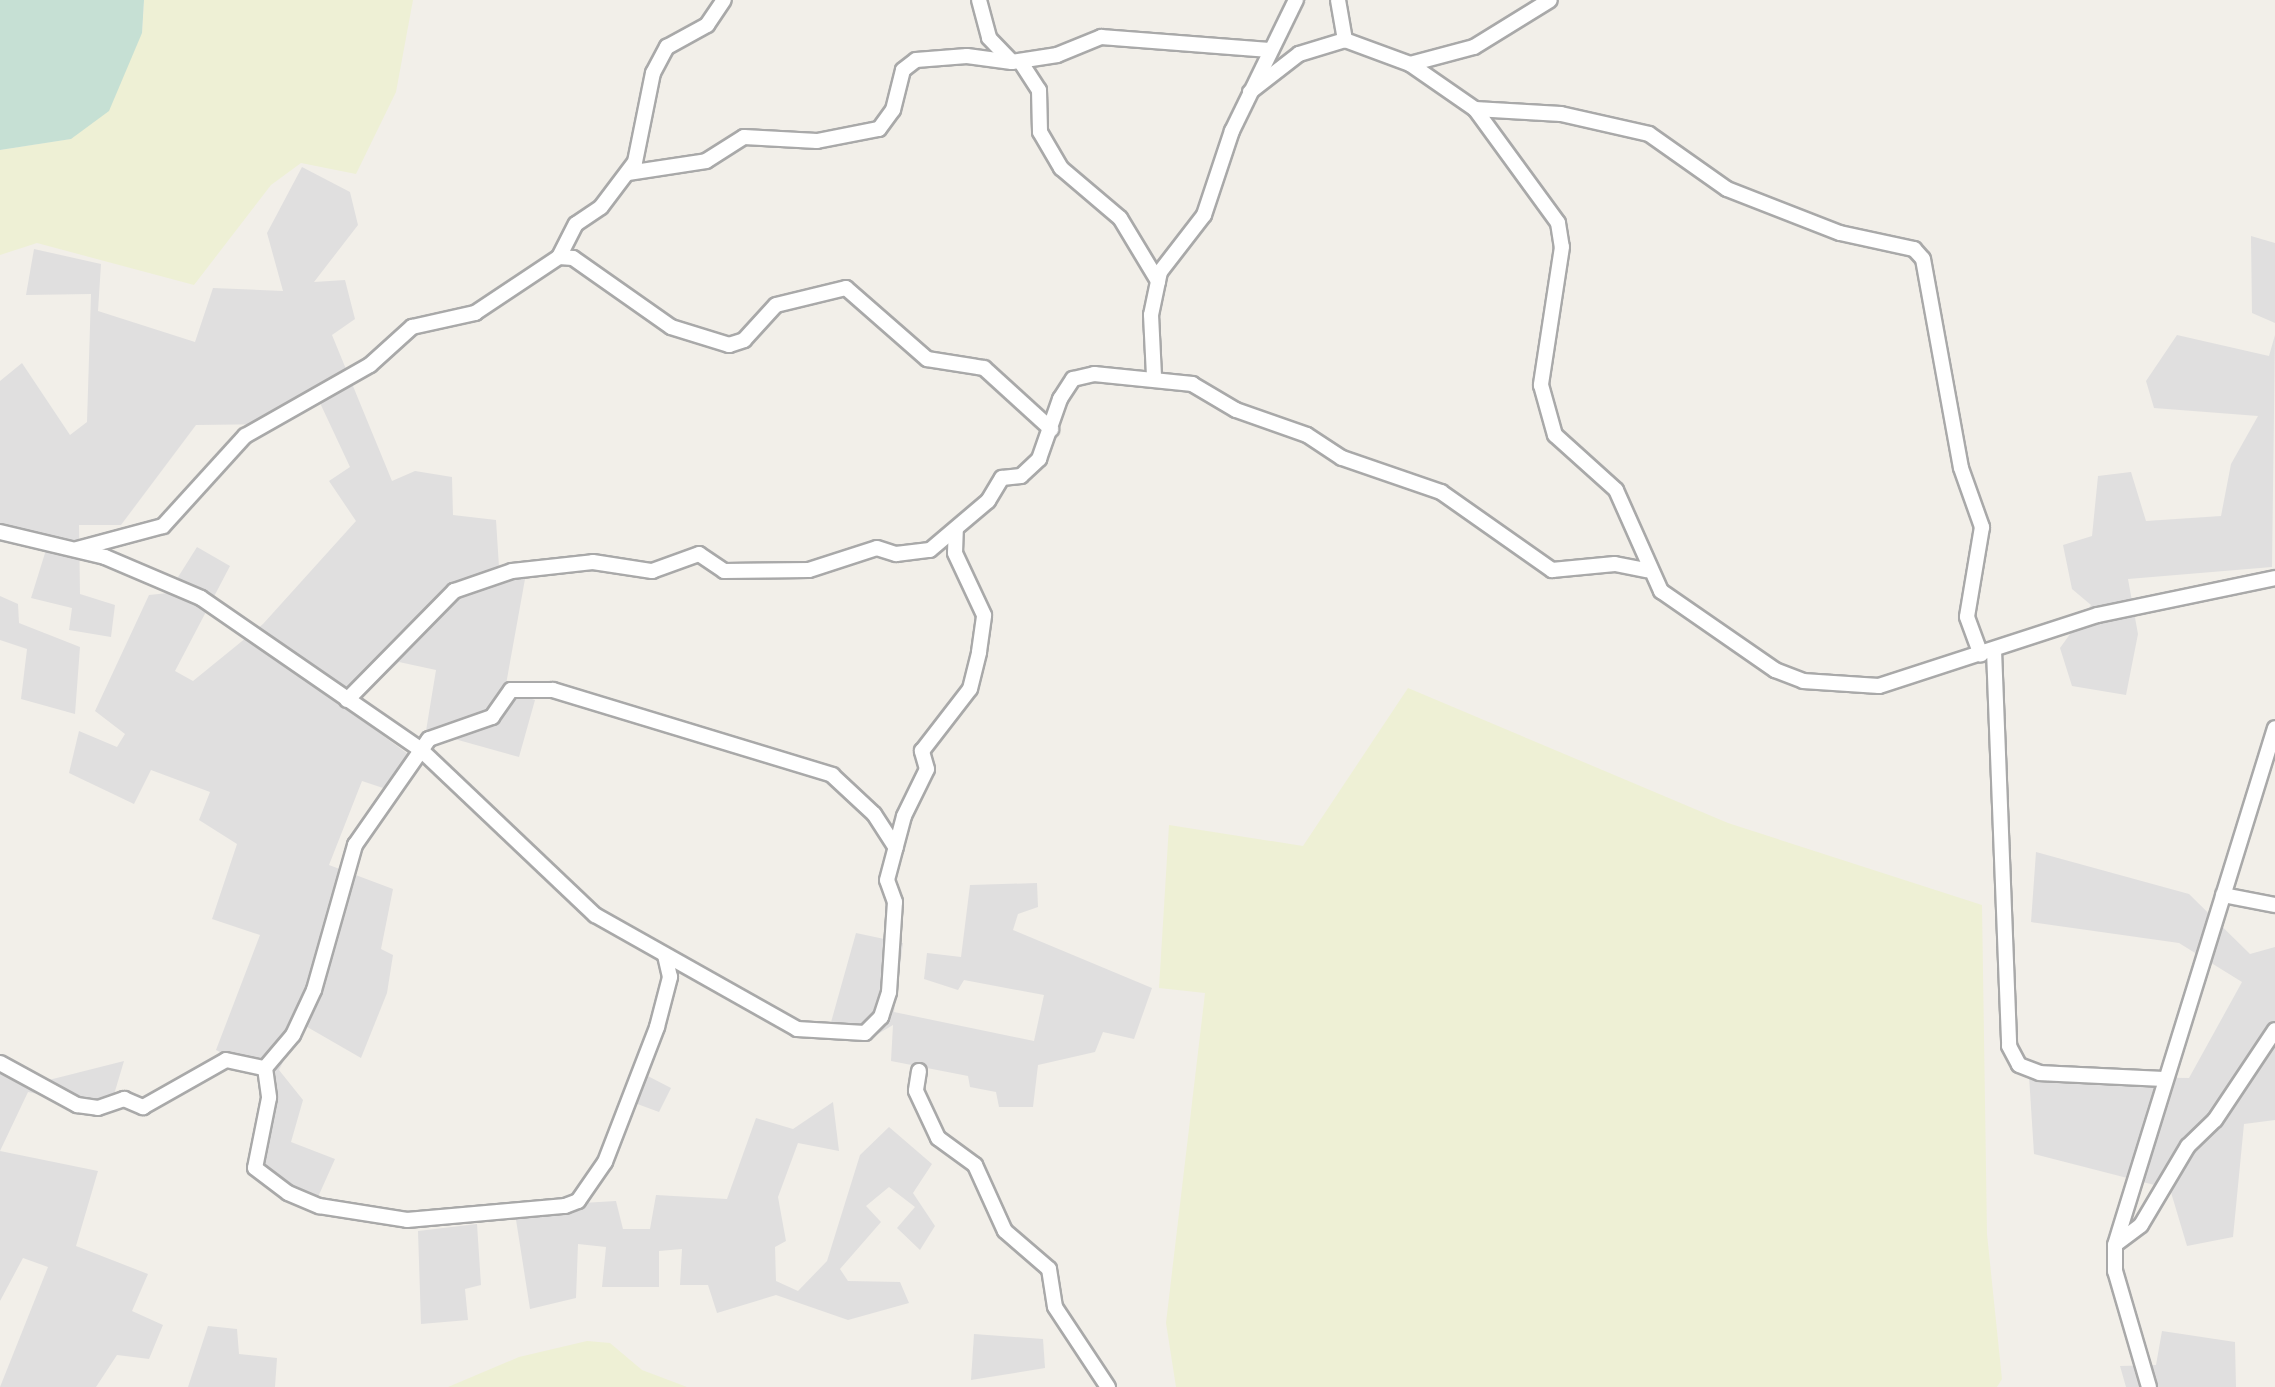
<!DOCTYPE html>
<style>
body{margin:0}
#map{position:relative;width:2275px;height:1387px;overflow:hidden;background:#f2efe9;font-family:"Asap Condensed",sans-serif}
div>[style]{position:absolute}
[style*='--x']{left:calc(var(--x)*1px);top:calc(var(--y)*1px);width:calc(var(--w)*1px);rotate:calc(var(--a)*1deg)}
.residential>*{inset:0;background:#e0dfdf}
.farmland>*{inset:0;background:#eef0d5}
.wetland>*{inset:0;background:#c6e0d4}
.roads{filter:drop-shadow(2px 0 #a9a9a9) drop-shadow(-2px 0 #a9a9a9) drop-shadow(0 2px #a9a9a9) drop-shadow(0 -2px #a9a9a9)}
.street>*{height:14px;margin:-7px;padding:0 7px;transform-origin:7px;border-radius:7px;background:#fff}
span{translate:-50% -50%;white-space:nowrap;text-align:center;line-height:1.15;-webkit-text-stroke:9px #fff;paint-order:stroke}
</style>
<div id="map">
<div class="residential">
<i style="clip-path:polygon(302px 167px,350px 192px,358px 225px,314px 282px,345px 280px,355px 319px,332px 335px,392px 481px,415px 471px,452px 477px,453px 515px,496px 520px,499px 567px,527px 568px,505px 690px,535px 700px,519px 757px,426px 731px,436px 670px,399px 662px,348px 710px,408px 754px,389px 790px,362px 781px,329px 865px,393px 889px,381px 949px,393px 955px,387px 993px,361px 1058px,302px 1024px,279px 1070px,303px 1100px,291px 1142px,335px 1159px,314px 1206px,246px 1169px,273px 1096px,260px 1072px,216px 1050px,260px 935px,212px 919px,237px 844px,199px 820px,210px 792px,151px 770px,134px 804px,69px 773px,79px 731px,117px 747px,125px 734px,95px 711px,149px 595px,168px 593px,197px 547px,230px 566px,175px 671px,193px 681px,263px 624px,356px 521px,329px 481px,350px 467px,313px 388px,283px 424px,196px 425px,121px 525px,79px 525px,80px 594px,115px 605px,111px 637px,69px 630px,72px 608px,31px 598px,50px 537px,0 536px,0 381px,22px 363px,70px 435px,87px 422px,91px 294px,26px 295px,34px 249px,101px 264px,98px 311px,195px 342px,213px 288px,283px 291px,267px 233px)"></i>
<i style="clip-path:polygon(2251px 236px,2275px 243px,2275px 323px,2252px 313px)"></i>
<i style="clip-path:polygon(2177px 335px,2269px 356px,2275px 335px,2272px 567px,2128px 579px,2138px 634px,2126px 695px,2072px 686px,2060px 648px,2091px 605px,2072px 589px,2063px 545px,2092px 536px,2098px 476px,2131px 472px,2146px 521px,2221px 516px,2231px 464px,2258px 416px,2154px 408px,2146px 381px)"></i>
<i style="clip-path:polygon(0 596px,18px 604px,19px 623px,80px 647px,75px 714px,21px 699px,27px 649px,0 640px)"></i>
<i style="clip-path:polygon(2036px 852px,2189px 894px,2250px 954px,2275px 947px,2275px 1120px,2244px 1124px,2233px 1237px,2187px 1246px,2170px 1189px,2034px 1154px,2029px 1076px,2189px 1078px,2242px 982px,2179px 943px,2031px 922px)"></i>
<i style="clip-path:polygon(1037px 883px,1038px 907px,1018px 914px,1013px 930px,1152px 988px,1134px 1039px,1103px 1032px,1095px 1052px,1038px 1065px,1033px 1107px,999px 1107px,996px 1092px,970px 1087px,968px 1076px,891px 1061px,893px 1025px,866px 1041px,828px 1033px,856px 933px,903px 943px,894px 1012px,1034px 1041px,1044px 995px,964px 980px,958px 990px,924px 979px,927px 953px,961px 957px,970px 885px)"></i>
<i style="clip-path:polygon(0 1057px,29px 1085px,124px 1061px,110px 1108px,28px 1092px,0 1151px,98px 1171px,76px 1246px,148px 1274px,132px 1311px,163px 1325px,149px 1359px,117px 1355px,96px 1387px,0 1387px,48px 1267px,23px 1258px,0 1301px)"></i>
<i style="clip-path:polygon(640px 1072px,671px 1088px,659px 1112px,632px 1102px)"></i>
<i style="clip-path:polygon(833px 1102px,839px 1151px,798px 1143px,778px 1197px,786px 1241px,775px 1247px,776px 1281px,798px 1291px,827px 1261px,860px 1155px,889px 1127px,932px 1164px,913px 1193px,935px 1226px,920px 1250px,897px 1228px,915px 1207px,889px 1187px,866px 1206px,881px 1222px,840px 1269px,848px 1281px,900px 1282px,909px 1303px,848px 1320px,776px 1295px,717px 1313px,708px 1285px,680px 1285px,682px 1249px,659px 1251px,659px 1287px,602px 1287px,606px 1247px,578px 1244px,576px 1298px,530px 1309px,514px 1207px,616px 1201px,623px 1229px,650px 1229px,656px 1195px,727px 1199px,756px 1118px,793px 1129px)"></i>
<i style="clip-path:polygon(477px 1224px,481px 1285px,465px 1289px,468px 1320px,421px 1324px,418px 1231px)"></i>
<i style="clip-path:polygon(208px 1326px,237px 1329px,239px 1354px,277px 1358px,275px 1387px,188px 1387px)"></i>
<i style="clip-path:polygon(2162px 1331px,2235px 1342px,2236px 1387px,2126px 1387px,2120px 1366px,2156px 1365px)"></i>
<i style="clip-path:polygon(974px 1334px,1043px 1339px,1045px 1368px,971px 1380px)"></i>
</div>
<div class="farmland">
<i style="clip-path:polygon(144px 0,413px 0,396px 92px,356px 174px,301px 163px,271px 185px,194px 285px,37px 243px,0 255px,0 150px,70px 139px,142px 33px)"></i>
<i style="clip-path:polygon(1408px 688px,1728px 823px,1982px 905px,1987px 1234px,2002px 1379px,1997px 1387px,1176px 1387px,1166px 1323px,1205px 993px,1159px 988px,1169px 825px,1303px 846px)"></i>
<i style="clip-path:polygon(587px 1341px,610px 1343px,642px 1370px,687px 1387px,448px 1387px,519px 1357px)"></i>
</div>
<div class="wetland">
<i style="clip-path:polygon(0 0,144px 0,142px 33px,109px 111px,71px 139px,0 150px)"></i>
</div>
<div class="roads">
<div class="street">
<i style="--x:979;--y:0;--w:39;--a:75"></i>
<i style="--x:989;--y:38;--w:33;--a:46"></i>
<i style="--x:1338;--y:0;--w:41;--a:80.1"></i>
<i style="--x:1020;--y:61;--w:35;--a:57"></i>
<i style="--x:1039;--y:90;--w:42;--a:88.6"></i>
<i style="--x:1040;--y:132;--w:42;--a:59.7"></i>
<i style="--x:1061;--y:168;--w:77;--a:40.3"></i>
<i style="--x:1120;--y:218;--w:74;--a:58.9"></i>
<i style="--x:1410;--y:64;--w:66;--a:-14.9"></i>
<i style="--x:1474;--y:47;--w:89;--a:-31.7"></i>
<i style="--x:1250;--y:92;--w:62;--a:-37.8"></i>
<i style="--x:1299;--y:54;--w:48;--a:-16.9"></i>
<i style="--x:1345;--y:40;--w:69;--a:20.3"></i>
<i style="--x:1410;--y:64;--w:79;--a:34.7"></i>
<i style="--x:1475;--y:109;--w:141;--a:53.9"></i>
<i style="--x:1558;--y:223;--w:24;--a:81"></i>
<i style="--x:1562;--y:247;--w:140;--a:98.7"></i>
<i style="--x:1541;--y:385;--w:52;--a:74.4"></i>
<i style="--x:1555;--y:435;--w:82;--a:42"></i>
<i style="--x:1616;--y:490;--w:111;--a:66"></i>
<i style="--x:1661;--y:591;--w:139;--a:34.7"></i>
<i style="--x:1775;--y:670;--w:30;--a:21"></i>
<i style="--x:1803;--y:681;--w:76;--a:3.8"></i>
<i style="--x:1879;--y:686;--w:230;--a:-18"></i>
<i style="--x:2098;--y:615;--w:181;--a:-11.8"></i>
<i style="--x:1475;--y:109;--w:86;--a:3.3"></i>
<i style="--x:1561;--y:114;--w:90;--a:12.8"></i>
<i style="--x:1649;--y:134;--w:95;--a:35.2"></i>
<i style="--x:1727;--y:189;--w:121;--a:21.3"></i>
<i style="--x:1840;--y:233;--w:76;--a:12.2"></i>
<i style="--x:1914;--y:249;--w:13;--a:48"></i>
<i style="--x:1923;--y:259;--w:212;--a:79.7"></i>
<i style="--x:1961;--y:468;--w:63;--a:70.4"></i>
<i style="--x:1982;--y:527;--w:91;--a:99.5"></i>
<i style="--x:1967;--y:617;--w:40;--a:69.8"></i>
<i style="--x:628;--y:173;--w:79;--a:-8.7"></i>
<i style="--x:706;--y:161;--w:45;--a:-32.3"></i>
<i style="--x:744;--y:137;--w:73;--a:3.1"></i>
<i style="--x:817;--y:141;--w:63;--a:-11"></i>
<i style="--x:879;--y:129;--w:24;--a:-54"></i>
<i style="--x:893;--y:110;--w:41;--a:-76"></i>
<i style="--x:903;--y:70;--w:16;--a:-38"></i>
<i style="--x:916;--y:60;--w:51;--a:-4.5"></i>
<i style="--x:967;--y:56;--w:45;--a:7.6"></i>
<i style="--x:1012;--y:62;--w:46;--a:-8.8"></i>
<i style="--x:1057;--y:55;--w:48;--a:-22.2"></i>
<i style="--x:1101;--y:37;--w:169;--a:4.4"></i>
<i style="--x:559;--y:257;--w:37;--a:-63"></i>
<i style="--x:576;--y:224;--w:30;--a:-34"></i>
<i style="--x:601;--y:207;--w:56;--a:-52.9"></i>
<i style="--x:635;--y:162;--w:91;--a:-78.6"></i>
<i style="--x:653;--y:73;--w:30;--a:-62"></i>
<i style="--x:667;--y:47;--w:46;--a:-28.8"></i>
<i style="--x:707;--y:25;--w:30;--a:-56"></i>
<i style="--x:1154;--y:376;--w:61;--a:-92.8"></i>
<i style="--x:1151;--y:315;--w:44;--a:-78.2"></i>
<i style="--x:1160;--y:272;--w:72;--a:-52.3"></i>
<i style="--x:1204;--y:215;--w:89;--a:-71.6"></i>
<i style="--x:1232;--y:131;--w:146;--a:-64"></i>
<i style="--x:0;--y:532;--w:108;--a:13.4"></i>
<i style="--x:105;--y:557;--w:104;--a:23.1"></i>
<i style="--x:201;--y:598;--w:267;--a:34.6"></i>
<i style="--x:421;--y:750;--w:240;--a:43.5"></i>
<i style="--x:595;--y:915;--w:232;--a:29.4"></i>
<i style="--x:797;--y:1029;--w:68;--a:3.4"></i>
<i style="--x:865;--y:1033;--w:23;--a:-45"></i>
<i style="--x:881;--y:1017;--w:26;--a:-72"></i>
<i style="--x:889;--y:992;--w:90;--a:-86.2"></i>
<i style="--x:895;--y:902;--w:23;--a:-110"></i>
<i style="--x:887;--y:880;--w:66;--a:-75.1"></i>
<i style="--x:904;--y:816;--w:52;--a:-63.9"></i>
<i style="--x:927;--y:769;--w:19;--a:-106"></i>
<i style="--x:922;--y:751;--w:78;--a:-52.3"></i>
<i style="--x:970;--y:689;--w:38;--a:-76"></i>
<i style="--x:979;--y:652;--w:37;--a:-82"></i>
<i style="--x:984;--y:615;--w:68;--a:-115.1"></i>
<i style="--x:955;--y:553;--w:24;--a:-88"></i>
<i style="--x:77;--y:549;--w:89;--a:-15"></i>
<i style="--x:163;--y:526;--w:122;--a:-47.7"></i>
<i style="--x:245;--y:436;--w:144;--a:-29.6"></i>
<i style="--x:370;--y:365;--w:57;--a:-42.1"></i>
<i style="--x:412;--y:327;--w:65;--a:-12.5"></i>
<i style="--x:475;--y:313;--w:101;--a:-33.7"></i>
<i style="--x:559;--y:257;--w:14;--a:4"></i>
<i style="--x:573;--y:258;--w:120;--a:35.1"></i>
<i style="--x:671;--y:327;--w:61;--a:17.2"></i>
<i style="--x:729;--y:345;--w:16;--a:-18"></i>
<i style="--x:744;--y:340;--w:47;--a:-47.6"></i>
<i style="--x:776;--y:305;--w:72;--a:-13.7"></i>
<i style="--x:846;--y:288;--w:108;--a:41.2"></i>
<i style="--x:927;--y:359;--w:58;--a:9"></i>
<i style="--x:984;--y:368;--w:91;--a:42.3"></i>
<i style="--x:1994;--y:650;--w:396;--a:87.8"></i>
<i style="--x:2009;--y:1046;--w:21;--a:62"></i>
<i style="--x:2019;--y:1065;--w:22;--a:21"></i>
<i style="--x:2040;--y:1073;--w:122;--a:2.8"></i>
<i style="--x:347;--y:700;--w:153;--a:-45.5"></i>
<i style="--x:454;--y:591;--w:61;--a:-19"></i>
<i style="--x:512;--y:571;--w:81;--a:-6.3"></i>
<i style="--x:593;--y:562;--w:60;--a:8.7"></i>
<i style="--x:652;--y:571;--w:50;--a:-19.9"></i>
<i style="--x:699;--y:554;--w:30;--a:34"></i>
<i style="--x:724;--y:571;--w:85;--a:-0.7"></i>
<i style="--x:809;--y:570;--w:71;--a:-17.9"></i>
<i style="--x:877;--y:548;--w:20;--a:18"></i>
<i style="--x:896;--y:554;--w:34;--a:-7"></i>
<i style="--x:930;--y:550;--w:76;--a:-40.2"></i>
<i style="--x:988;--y:501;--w:27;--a:-59"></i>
<i style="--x:1002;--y:478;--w:19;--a:-6"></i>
<i style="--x:1021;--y:476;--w:25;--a:-43"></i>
<i style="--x:1039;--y:459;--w:64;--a:-70.7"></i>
<i style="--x:1060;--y:399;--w:24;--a:-57"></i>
<i style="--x:1073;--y:379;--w:22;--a:-13"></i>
<i style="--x:1094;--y:374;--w:99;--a:5.8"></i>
<i style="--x:1192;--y:384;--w:51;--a:30.6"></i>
<i style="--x:1236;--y:410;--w:75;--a:19.4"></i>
<i style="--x:1307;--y:435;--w:42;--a:33.3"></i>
<i style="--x:1342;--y:458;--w:105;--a:19"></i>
<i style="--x:1441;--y:492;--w:136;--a:35.1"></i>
<i style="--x:1552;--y:570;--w:63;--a:-5.4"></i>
<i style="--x:1615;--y:564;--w:33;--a:11"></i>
<i style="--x:2223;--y:895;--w:53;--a:10.9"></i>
<i style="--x:0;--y:1063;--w:88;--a:28.6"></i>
<i style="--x:77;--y:1105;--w:21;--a:8"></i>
<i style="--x:98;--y:1108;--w:28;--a:-19"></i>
<i style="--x:124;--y:1099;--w:21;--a:23"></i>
<i style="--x:143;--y:1107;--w:95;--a:-29.5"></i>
<i style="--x:226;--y:1060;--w:40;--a:12"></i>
<i style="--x:265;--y:1068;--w:43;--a:-49.7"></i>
<i style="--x:293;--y:1035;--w:50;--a:-65"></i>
<i style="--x:314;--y:990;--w:151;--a:-74.2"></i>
<i style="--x:355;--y:845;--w:129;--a:-55.1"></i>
<i style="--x:429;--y:739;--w:67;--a:-19.2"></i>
<i style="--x:492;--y:717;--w:33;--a:-55"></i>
<i style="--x:511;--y:690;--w:42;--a:0"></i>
<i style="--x:553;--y:690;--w:292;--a:16.9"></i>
<i style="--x:832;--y:775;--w:57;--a:42.9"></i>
<i style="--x:874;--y:814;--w:40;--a:57.1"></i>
<i style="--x:265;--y:1068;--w:30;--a:82"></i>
<i style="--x:269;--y:1098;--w:71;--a:101.3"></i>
<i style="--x:255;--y:1168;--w:41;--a:37.1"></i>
<i style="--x:288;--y:1193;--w:34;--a:23"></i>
<i style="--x:319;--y:1206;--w:89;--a:9"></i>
<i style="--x:407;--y:1220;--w:159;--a:-5.1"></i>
<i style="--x:565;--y:1206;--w:14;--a:-21"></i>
<i style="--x:578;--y:1201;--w:47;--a:-55.3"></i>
<i style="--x:605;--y:1162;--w:145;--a:-68.9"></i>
<i style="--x:657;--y:1027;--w:52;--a:-75.4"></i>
<i style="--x:670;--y:977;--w:22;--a:-103"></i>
<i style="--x:919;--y:1071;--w:20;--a:99"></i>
<i style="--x:916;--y:1091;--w:52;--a:64.9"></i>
<i style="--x:938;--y:1138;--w:46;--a:36.1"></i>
<i style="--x:975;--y:1165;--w:72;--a:65.6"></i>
<i style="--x:1005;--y:1231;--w:58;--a:40.8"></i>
<i style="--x:1049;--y:1269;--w:38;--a:81"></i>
<i style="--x:1055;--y:1307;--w:96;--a:56.5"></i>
<i style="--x:2116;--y:1244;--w:31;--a:-37"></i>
<i style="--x:2141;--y:1225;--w:92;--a:-59.3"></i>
<i style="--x:2188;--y:1146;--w:37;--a:-44"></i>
<i style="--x:2215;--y:1120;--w:108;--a:-56.3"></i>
<i style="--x:2149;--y:1387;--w:121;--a:-106.3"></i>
<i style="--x:2115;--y:1271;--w:26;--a:-90"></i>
<i style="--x:2115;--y:1245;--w:541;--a:-72.8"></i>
</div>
</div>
</div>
